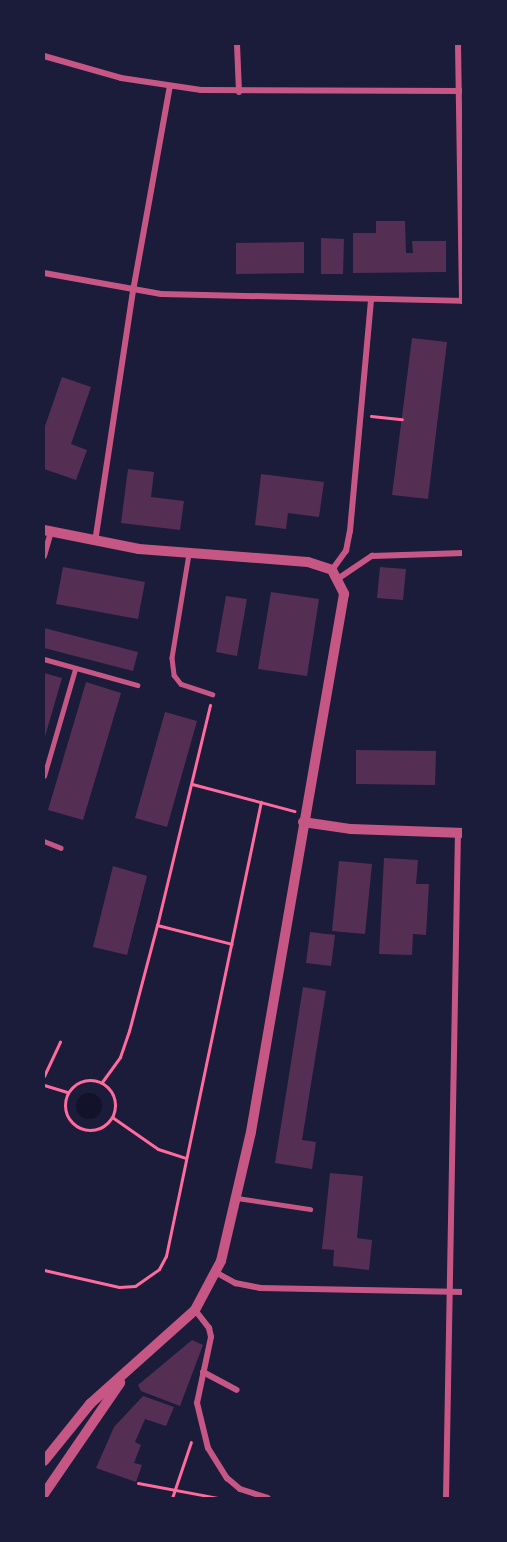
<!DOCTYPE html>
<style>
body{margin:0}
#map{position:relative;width:507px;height:1542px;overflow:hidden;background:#1b1b3a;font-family:Karla,sans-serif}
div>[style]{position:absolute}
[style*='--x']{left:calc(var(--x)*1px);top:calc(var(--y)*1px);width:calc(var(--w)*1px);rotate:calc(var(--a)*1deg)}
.water>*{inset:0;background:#12122b}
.round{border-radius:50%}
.building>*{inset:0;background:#542f53}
.path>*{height:3px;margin:-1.5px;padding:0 1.5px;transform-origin:1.5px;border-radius:1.5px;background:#ff6b9d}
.path>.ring{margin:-1.5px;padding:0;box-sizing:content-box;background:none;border:3px solid #ff6b9d;border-radius:50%}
.service>*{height:4.5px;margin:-2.25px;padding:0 2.25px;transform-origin:2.25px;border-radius:2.25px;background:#c65784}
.minor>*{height:6px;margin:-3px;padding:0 3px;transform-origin:3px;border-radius:3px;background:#c65784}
.tertiary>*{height:10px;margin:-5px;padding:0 5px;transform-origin:5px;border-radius:5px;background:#c65784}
span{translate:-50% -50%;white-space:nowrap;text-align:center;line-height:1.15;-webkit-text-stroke:4.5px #1b1b3a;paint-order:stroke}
.frame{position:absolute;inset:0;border:45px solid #1b1b3a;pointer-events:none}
</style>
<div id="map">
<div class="water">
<i class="round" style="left:76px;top:1093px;width:26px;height:26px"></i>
</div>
<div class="building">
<i style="clip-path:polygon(376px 221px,405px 221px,406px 253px,413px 253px,412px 241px,446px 241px,446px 272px,353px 273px,353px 233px,376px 233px)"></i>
<i style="clip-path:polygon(321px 238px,344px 239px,343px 274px,321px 274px)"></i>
<i style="clip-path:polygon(304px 242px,304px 273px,236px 274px,236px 243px)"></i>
<i style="clip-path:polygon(412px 338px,447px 342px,428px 499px,392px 495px)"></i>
<i style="clip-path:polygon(62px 377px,91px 387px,71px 444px,87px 450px,76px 480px,44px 469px,44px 429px)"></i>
<i style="clip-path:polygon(128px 469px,154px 472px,151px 497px,184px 501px,180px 530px,121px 523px)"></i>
<i style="clip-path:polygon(261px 474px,324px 482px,319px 517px,288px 513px,286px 529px,255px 525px)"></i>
<i style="clip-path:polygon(63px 567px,145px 582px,138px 619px,56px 604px)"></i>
<i style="clip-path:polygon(380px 567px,406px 569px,403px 600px,377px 598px)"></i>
<i style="clip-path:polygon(271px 592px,319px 599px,307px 676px,258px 669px)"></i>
<i style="clip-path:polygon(226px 596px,247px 599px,237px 656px,216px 652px)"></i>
<i style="clip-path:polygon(44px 628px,138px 652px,133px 671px,44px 648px)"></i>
<i style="clip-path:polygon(44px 673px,62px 678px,44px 740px)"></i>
<i style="clip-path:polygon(86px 682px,121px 693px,83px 820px,48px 810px)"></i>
<i style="clip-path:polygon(165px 712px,197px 721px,167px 827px,135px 818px)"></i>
<i style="clip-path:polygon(356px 750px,436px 751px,435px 785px,356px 784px)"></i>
<i style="clip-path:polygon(384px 858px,418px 860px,416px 884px,429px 884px,426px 935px,413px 934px,412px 955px,379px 954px)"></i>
<i style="clip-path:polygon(339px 861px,372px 864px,365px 934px,332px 931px)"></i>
<i style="clip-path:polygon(113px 866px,147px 876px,127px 955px,93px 947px)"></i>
<i style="clip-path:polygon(310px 932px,335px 935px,331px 966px,306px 963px)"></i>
<i style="clip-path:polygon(303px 987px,326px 991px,302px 1140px,316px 1142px,312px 1169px,275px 1163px)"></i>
<i style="clip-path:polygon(330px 1173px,363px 1176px,357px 1238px,372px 1240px,369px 1270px,333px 1266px,334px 1250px,322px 1249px)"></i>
<i style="clip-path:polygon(192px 1340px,203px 1345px,180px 1406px,141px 1391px,138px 1385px)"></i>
<i style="clip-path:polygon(143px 1396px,174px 1407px,166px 1426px,145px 1419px,135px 1442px,141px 1445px,134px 1463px,142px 1465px,136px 1482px,96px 1468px,114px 1427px)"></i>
</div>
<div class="path">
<i style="--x:371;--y:416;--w:31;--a:6"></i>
<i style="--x:210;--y:705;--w:226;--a:103.5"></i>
<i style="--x:157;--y:925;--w:77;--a:14.2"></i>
<i style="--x:192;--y:784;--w:106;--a:14.8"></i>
<i style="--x:44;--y:1076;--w:38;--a:-65"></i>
<i class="ring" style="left:65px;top:1080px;width:47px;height:47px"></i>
<i style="--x:102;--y:1082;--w:31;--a:-54"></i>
<i style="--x:120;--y:1057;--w:28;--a:-71"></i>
<i style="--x:129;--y:1031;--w:110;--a:-75.2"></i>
<i style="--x:44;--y:1085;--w:24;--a:17"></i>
<i style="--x:112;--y:1117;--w:56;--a:34.8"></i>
<i style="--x:158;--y:1149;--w:28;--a:18"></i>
<i style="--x:44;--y:1270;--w:77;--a:12.8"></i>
<i style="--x:119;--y:1287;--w:16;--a:-4"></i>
<i style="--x:135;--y:1286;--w:29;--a:-35"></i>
<i style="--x:159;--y:1269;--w:15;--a:-62"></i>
<i style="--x:166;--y:1256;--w:464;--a:-78.2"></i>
<i style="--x:138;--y:1483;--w:81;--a:10.6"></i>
<i style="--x:172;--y:1498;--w:59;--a:-71.3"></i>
</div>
<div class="service">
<i style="--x:189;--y:554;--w:105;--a:99.3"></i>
<i style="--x:172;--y:658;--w:17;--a:83"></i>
<i style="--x:174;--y:675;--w:11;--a:52"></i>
<i style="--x:181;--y:684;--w:33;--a:18"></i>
<i style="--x:44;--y:659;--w:97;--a:15.6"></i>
<i style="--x:44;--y:776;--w:111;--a:-73.8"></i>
<i style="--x:44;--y:841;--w:18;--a:22"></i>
<i style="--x:237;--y:1198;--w:74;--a:8.6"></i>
</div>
<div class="minor">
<i style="--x:237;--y:44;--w:48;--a:87.6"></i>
<i style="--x:458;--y:44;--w:257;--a:89.1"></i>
<i style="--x:44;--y:56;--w:80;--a:15.9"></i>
<i style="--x:121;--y:78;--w:81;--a:8.5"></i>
<i style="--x:201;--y:90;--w:263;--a:0.2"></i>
<i style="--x:44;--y:273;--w:119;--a:10.2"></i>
<i style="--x:161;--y:294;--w:303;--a:1.3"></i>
<i style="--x:95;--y:542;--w:254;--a:-81.4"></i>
<i style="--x:133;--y:291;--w:208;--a:-79.8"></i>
<i style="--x:44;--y:556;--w:25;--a:-74"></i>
<i style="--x:332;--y:570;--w:24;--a:-54"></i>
<i style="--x:346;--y:551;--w:20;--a:-79"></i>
<i style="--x:350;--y:531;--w:232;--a:-84.8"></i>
<i style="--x:339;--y:578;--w:40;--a:-34"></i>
<i style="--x:372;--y:556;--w:92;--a:-1.9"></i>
<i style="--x:217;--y:1273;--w:21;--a:29"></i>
<i style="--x:235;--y:1283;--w:25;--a:11"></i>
<i style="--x:260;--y:1288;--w:204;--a:1.1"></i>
<i style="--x:195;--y:1310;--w:23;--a:52"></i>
<i style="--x:209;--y:1328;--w:9;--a:77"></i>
<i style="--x:211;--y:1337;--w:67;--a:102"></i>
<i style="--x:197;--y:1403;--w:46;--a:76.3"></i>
<i style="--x:208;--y:1448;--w:36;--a:58"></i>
<i style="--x:227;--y:1478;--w:17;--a:40"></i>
<i style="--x:240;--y:1489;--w:29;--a:18"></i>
<i style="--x:203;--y:1372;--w:38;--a:28"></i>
<i style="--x:446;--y:1498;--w:665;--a:-88.97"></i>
</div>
<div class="tertiary">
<i style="--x:44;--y:530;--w:97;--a:11.3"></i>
<i style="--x:139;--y:549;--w:169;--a:4.4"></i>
<i style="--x:308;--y:562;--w:25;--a:18"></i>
<i style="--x:332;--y:570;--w:27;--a:63"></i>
<i style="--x:344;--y:594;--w:546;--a:99.81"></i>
<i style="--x:251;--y:1132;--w:132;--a:103.1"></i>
<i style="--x:221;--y:1261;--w:55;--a:118"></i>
<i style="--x:195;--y:1310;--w:141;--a:138.2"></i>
<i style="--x:90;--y:1404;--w:73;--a:128.9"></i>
<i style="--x:303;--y:822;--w:49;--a:8.3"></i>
<i style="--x:351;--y:829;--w:113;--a:2"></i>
<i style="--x:44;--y:1494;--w:135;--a:-55.6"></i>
</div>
<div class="frame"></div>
</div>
